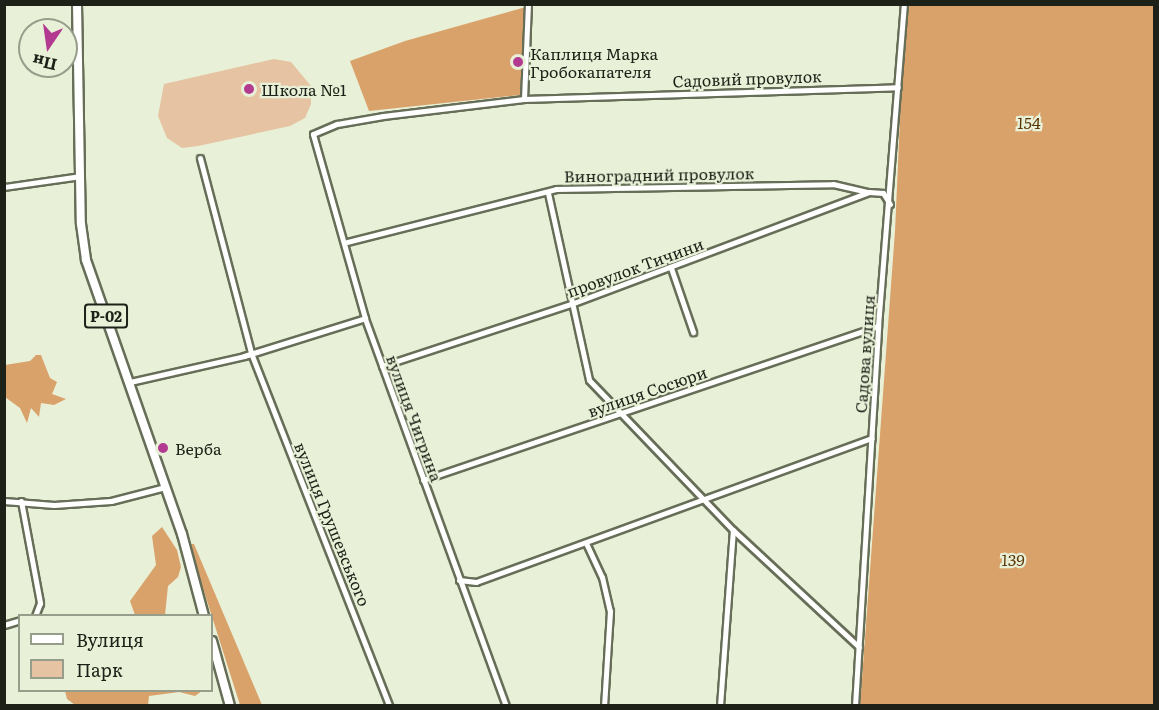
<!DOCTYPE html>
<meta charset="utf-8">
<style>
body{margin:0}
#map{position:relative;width:1159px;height:710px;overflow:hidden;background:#e8f0d7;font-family:Literata,serif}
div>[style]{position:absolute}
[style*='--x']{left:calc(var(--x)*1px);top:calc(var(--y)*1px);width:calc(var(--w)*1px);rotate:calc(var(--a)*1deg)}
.green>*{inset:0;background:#e6c3a2}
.forest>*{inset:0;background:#daa26b}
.roads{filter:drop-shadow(2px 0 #676e58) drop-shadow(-2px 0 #676e58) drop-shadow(0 2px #676e58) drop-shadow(0 -2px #676e58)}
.minor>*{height:5px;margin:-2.5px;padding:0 2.5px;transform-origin:2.5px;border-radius:2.5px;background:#fff}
.primary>*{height:8px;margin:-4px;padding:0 4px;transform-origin:4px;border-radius:4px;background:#fff}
.dots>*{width:16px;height:16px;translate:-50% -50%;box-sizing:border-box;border:3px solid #e8f0d7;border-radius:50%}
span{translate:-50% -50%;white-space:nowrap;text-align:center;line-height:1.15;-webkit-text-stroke:4.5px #e8f0d7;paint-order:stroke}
.shield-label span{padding:2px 4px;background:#e8f0d7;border:2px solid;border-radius:4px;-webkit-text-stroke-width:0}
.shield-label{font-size:15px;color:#1e2118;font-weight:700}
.poi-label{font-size:16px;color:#1e2118}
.left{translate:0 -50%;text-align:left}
.street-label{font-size:16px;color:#1e2118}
.park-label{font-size:16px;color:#573304;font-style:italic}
.frame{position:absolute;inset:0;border:6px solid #1e2118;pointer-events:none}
.legend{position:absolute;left:18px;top:614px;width:195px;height:78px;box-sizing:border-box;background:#e8f0d7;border:2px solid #979d8b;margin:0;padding:8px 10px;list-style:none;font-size:18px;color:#1e2118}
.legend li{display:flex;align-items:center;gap:12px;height:30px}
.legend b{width:30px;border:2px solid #979d8b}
.north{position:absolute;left:18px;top:18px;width:60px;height:60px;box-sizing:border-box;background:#e8f0d7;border:2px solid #979d8b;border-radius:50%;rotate:193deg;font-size:16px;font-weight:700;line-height:24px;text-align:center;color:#1e2118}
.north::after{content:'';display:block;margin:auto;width:21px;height:27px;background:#b23a90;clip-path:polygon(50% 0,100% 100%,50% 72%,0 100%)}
</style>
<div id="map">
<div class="green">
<i style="clip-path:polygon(274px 59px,291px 62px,311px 86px,311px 104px,305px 118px,290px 126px,198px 146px,182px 148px,167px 138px,158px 116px,164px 84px)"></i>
</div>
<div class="forest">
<i style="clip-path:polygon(905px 5px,1154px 5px,1154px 705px,860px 706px,895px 231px)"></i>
<i style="clip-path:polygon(526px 7px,520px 95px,369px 111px,350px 61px,405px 41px)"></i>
<i style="clip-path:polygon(36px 355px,41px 355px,50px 378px,57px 382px,52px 394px,66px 399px,54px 405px,41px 403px,39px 417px,31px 408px,27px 423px,20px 408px,5px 397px,5px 365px,30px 361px)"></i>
<i style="clip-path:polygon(162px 527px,177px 550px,181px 567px,178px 577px,168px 586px,165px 615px,135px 615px,130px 601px,156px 565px,152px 536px)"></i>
<i style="clip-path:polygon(189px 544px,194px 544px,262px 705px,240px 705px)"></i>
<i style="clip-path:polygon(65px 691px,65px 690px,202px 691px,195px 696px,179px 692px,149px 696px,148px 706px,75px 705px,67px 699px)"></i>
</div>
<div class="roads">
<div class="minor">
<i style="--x:524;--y:99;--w:95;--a:-87.6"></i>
<i style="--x:200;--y:158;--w:202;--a:75.3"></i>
<i style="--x:251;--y:353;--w:379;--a:68.6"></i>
<i style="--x:4;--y:187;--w:77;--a:-8.2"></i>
<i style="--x:548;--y:193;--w:191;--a:77.6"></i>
<i style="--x:589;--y:380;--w:208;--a:46.2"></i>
<i style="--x:733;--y:530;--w:172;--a:42.9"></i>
<i style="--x:347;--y:242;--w:216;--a:-14.2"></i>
<i style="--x:556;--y:189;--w:277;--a:-1"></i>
<i style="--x:833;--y:184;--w:35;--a:13"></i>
<i style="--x:671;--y:268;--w:68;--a:71"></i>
<i style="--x:382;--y:366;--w:199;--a:-18.2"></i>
<i style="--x:571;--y:304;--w:318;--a:-20.6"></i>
<i style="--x:869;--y:192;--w:14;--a:4"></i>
<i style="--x:883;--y:193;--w:13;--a:58"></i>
<i style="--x:130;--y:382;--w:117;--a:-12.8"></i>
<i style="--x:244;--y:356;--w:127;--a:-17.4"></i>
<i style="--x:423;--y:480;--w:480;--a:-18.7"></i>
<i style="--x:4;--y:501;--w:50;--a:4.6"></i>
<i style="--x:54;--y:505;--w:57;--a:-4"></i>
<i style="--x:111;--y:501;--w:56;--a:-14.5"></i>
<i style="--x:21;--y:501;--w:104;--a:79.4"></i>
<i style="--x:40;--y:603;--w:14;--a:111"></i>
<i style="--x:586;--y:543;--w:38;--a:65"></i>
<i style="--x:602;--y:577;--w:35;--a:77"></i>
<i style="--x:610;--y:611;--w:95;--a:93.6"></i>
<i style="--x:459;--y:580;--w:17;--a:7"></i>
<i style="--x:476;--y:582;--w:421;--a:-20"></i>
<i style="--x:4;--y:625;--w:17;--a:-17"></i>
<i style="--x:506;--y:706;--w:413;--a:-110"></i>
<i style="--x:365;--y:318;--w:191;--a:-105.8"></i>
<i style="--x:313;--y:134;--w:26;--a:-23"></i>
<i style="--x:337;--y:124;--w:47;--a:-9.9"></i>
<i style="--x:383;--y:116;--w:142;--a:-6.9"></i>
<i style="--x:524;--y:99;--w:374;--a:-1.8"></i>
<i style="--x:720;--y:706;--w:176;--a:-85.8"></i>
<i style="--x:855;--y:706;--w:381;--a:-86.5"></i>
<i style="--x:878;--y:326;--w:323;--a:-85.4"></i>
</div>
<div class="primary">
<i style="--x:77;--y:4;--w:220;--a:89"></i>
<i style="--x:81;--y:224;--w:36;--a:82"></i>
<i style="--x:86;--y:260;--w:290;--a:70.7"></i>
<i style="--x:182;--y:534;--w:85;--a:75"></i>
<i style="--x:212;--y:641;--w:67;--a:74.5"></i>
</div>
</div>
<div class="dots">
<i style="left:518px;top:62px;background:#b23a90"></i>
<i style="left:249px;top:89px;background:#b23a90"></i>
<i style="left:163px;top:448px;background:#b23a90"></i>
</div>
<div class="shield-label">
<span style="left:106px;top:316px">Р-02</span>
</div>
<div class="poi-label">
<span class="left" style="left:530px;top:62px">Каплиця Марка<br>Гробокапателя</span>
<span class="left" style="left:261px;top:89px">Школа №1</span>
<span class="left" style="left:175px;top:448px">Верба</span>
</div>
<div class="street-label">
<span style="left:747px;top:78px;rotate:-2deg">Садовий провулок</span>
<span style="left:659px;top:174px;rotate:-1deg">Виноградний провулок</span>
<span style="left:635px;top:267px;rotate:-20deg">провулок Тичини</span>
<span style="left:864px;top:354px;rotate:-86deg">Садова вулиця</span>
<span style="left:647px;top:391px;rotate:-19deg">вулиця Сосюри</span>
<span style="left:415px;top:418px;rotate:70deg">вулиця Чигрина</span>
<span style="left:333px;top:524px;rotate:68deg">вулиця Грушевського</span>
</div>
<div class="park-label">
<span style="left:1029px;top:122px">154</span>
<span style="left:1013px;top:559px">139</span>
</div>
<div class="frame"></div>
<ul class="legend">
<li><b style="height:8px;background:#fff"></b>Вулиця</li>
<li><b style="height:16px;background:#e6c3a2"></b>Парк</li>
</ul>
<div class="north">Пн</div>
</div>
